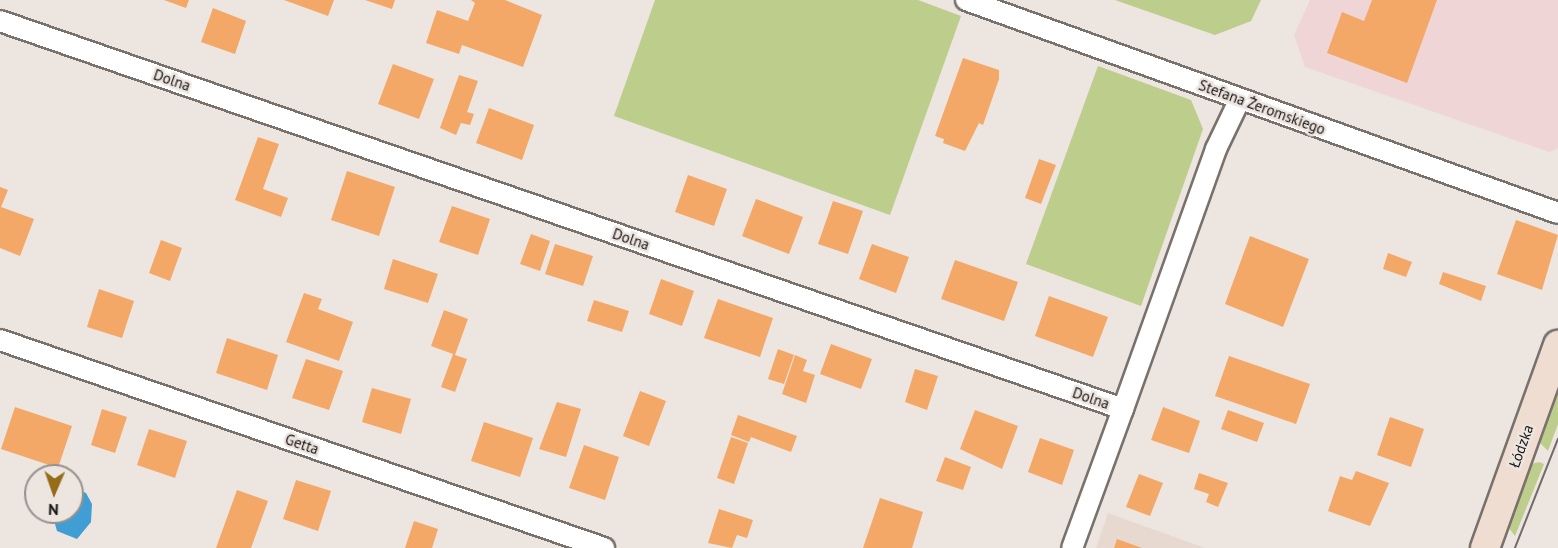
<!DOCTYPE html>
<meta charset="utf-8">
<style>
body{margin:0}
#map{position:relative;width:1558px;height:548px;overflow:hidden;background:#ede5e0;font-family:"PT Sans",sans-serif}
div>[style]{position:absolute}
[style*='--x']{left:calc(var(--x)*1px);top:calc(var(--y)*1px);width:calc(var(--w)*1px);rotate:calc(var(--a)*1deg)}
.built>*{inset:0;background:#e8d9d0}
.industrial>*{inset:0;background:#f0d5d7}
.green>*{inset:0;background:#bdcd8b}
.water>*{inset:0;background:#409ed5}
.building>*{inset:0;background:#f3a868}
.roads{filter:drop-shadow(2px 0 #78716c) drop-shadow(-2px 0 #78716c) drop-shadow(0 2px #78716c) drop-shadow(0 -2px #78716c)}
.minor>*{height:20px;margin:-10px;padding:0 10px;transform-origin:10px;border-radius:10px;background:#fff}
.secondary>*{height:28px;margin:-14px;padding:0 14px;transform-origin:14px;border-radius:14px;background:#efddd1}
.tram>*{height:1.5px;margin:-0.75px;padding:0 0.75px;transform-origin:0.75px;border-radius:0.75px;background:#706b68}
span{translate:-50% -50%;white-space:nowrap;text-align:center;line-height:1.15;-webkit-text-stroke:5px #ede5e0;paint-order:stroke}
.street-label{font-size:15px;color:#171412}
.north{position:absolute;left:24px;top:464px;width:60px;height:60px;box-sizing:border-box;background:#ede5e0;border:2px solid #97918e;border-radius:50%;rotate:182deg;font-size:16px;font-weight:700;line-height:24px;text-align:center;color:#171412}
.north::after{content:'';display:block;margin:auto;width:21px;height:27px;background:#976c19;clip-path:polygon(50% 0,100% 100%,50% 72%,0 100%)}
</style>
<div id="map">
<div class="built">
<i style="clip-path:polygon(1108px 513px,1205px 548px,1096px 548px)"></i>
</div>
<div class="industrial">
<i style="clip-path:polygon(1310px 0,1558px 0,1558px 148px,1549px 152px,1305px 67px,1294px 35px)"></i>
</div>
<div class="green">
<i style="clip-path:polygon(655px 0,918px 0,961px 16px,890px 215px,614px 116px)"></i>
<i style="clip-path:polygon(1115px 0,1261px 0,1251px 21px,1215px 35px)"></i>
<i style="clip-path:polygon(1098px 66px,1191px 100px,1203px 129px,1141px 306px,1026px 264px)"></i>
<i style="clip-path:polygon(1558px 389px,1558px 424px,1548px 451px,1539px 442px)"></i>
<i style="clip-path:polygon(1539px 462px,1544px 464px,1515px 536px,1508px 527px,1531px 464px)"></i>
</div>
<div class="water">
<i style="clip-path:polygon(73px 488px,86px 493px,92px 504px,91px 522px,77px 539px,57px 531px,53px 517px,56px 512px,72px 512px)"></i>
</div>
<div class="building">
<i style="clip-path:polygon(164px 0,189px 0,186px 8px)"></i>
<i style="clip-path:polygon(284px 0,334px 0,328px 16px)"></i>
<i style="clip-path:polygon(365px 0,395px 0,392px 9px)"></i>
<i style="clip-path:polygon(471px 0,505px 0,542px 15px,523px 67px,462px 45px,459px 54px,426px 43px,437px 10px,468px 21px,475px 3px)"></i>
<i style="clip-path:polygon(1372px 0,1437px 0,1407px 83px,1327px 53px,1342px 12px,1364px 21px)"></i>
<i style="clip-path:polygon(213px 8px,246px 21px,235px 54px,201px 42px)"></i>
<i style="clip-path:polygon(963px 58px,999px 70px,999px 79px,983px 125px,979px 123px,965px 151px,943px 143px,944px 139px,935px 136px)"></i>
<i style="clip-path:polygon(393px 64px,434px 79px,419px 119px,378px 104px)"></i>
<i style="clip-path:polygon(459px 75px,478px 81px,467px 112px,474px 114px,470px 125px,461px 123px,456px 135px,440px 128px)"></i>
<i style="clip-path:polygon(489px 108px,534px 125px,522px 160px,476px 143px)"></i>
<i style="clip-path:polygon(258px 137px,279px 144px,263px 189px,288px 198px,281px 217px,235px 200px)"></i>
<i style="clip-path:polygon(1039px 159px,1056px 165px,1041px 204px,1025px 198px)"></i>
<i style="clip-path:polygon(347px 171px,395px 187px,379px 236px,331px 220px)"></i>
<i style="clip-path:polygon(688px 175px,727px 189px,714px 226px,675px 212px)"></i>
<i style="clip-path:polygon(0 187px,8px 190px,1px 207px,34px 219px,20px 256px,0 248px)"></i>
<i style="clip-path:polygon(756px 199px,803px 217px,789px 254px,742px 236px)"></i>
<i style="clip-path:polygon(833px 201px,863px 211px,848px 254px,818px 244px)"></i>
<i style="clip-path:polygon(452px 206px,490px 219px,478px 255px,439px 242px)"></i>
<i style="clip-path:polygon(1516px 220px,1558px 235px,1542px 290px,1497px 274px)"></i>
<i style="clip-path:polygon(531px 234px,550px 241px,540px 271px,520px 264px)"></i>
<i style="clip-path:polygon(1250px 236px,1309px 259px,1283px 327px,1225px 304px)"></i>
<i style="clip-path:polygon(161px 240px,182px 248px,170px 281px,149px 273px)"></i>
<i style="clip-path:polygon(555px 244px,593px 256px,583px 286px,545px 274px)"></i>
<i style="clip-path:polygon(872px 244px,909px 257px,896px 293px,859px 279px)"></i>
<i style="clip-path:polygon(1388px 253px,1412px 262px,1406px 277px,1383px 269px)"></i>
<i style="clip-path:polygon(393px 259px,438px 274px,428px 303px,384px 289px)"></i>
<i style="clip-path:polygon(955px 260px,1018px 282px,1004px 321px,941px 299px)"></i>
<i style="clip-path:polygon(1443px 272px,1486px 286px,1481px 301px,1439px 284px)"></i>
<i style="clip-path:polygon(661px 279px,694px 291px,682px 326px,649px 314px)"></i>
<i style="clip-path:polygon(99px 289px,134px 301px,122px 338px,87px 327px)"></i>
<i style="clip-path:polygon(304px 293px,322px 299px,318px 309px,353px 322px,339px 361px,286px 342px)"></i>
<i style="clip-path:polygon(1049px 296px,1108px 317px,1093px 357px,1035px 336px)"></i>
<i style="clip-path:polygon(718px 299px,773px 318px,760px 357px,704px 338px)"></i>
<i style="clip-path:polygon(594px 300px,629px 311px,622px 332px,587px 321px)"></i>
<i style="clip-path:polygon(444px 310px,468px 319px,455px 355px,467px 359px,455px 392px,441px 387px,453px 354px,431px 346px)"></i>
<i style="clip-path:polygon(227px 338px,278px 355px,267px 390px,216px 373px)"></i>
<i style="clip-path:polygon(831px 344px,872px 359px,861px 389px,820px 374px)"></i>
<i style="clip-path:polygon(778px 349px,794px 355px,784px 384px,768px 379px)"></i>
<i style="clip-path:polygon(795px 355px,807px 360px,803px 371px,815px 375px,806px 403px,782px 394px)"></i>
<i style="clip-path:polygon(1229px 356px,1310px 384px,1296px 424px,1215px 396px)"></i>
<i style="clip-path:polygon(306px 359px,343px 371px,329px 410px,292px 398px)"></i>
<i style="clip-path:polygon(915px 369px,938px 376px,927px 410px,905px 402px)"></i>
<i style="clip-path:polygon(372px 388px,411px 399px,401px 434px,362px 422px)"></i>
<i style="clip-path:polygon(640px 391px,666px 401px,649px 446px,623px 436px)"></i>
<i style="clip-path:polygon(557px 402px,581px 409px,566px 457px,539px 449px)"></i>
<i style="clip-path:polygon(15px 407px,72px 426px,58px 468px,1px 449px)"></i>
<i style="clip-path:polygon(1163px 407px,1200px 421px,1189px 453px,1151px 440px)"></i>
<i style="clip-path:polygon(102px 409px,127px 417px,115px 453px,91px 445px)"></i>
<i style="clip-path:polygon(975px 410px,1018px 426px,1002px 469px,960px 449px)"></i>
<i style="clip-path:polygon(1228px 410px,1264px 423px,1257px 442px,1221px 429px)"></i>
<i style="clip-path:polygon(738px 415px,797px 436px,791px 452px,751px 437px,749px 442px,731px 435px)"></i>
<i style="clip-path:polygon(1390px 417px,1424px 429px,1411px 467px,1377px 455px)"></i>
<i style="clip-path:polygon(484px 422px,533px 438px,520px 477px,471px 461px)"></i>
<i style="clip-path:polygon(149px 429px,187px 441px,175px 478px,137px 465px)"></i>
<i style="clip-path:polygon(731px 437px,748px 443px,734px 484px,717px 478px)"></i>
<i style="clip-path:polygon(1040px 438px,1074px 450px,1062px 485px,1028px 472px)"></i>
<i style="clip-path:polygon(584px 445px,619px 457px,605px 500px,569px 488px)"></i>
<i style="clip-path:polygon(945px 457px,971px 467px,963px 490px,936px 481px)"></i>
<i style="clip-path:polygon(1356px 471px,1389px 483px,1370px 526px,1328px 511px,1340px 476px,1352px 480px)"></i>
<i style="clip-path:polygon(1199px 473px,1228px 483px,1218px 507px,1206px 502px,1209px 494px,1194px 489px)"></i>
<i style="clip-path:polygon(1139px 474px,1163px 483px,1150px 516px,1126px 507px)"></i>
<i style="clip-path:polygon(296px 480px,331px 491px,318px 531px,283px 519px)"></i>
<i style="clip-path:polygon(237px 490px,268px 501px,251px 548px,216px 548px)"></i>
<i style="clip-path:polygon(880px 498px,923px 512px,912px 548px,863px 548px)"></i>
<i style="clip-path:polygon(719px 509px,753px 520px,747px 538px,737px 535px,732px 548px,708px 543px)"></i>
<i style="clip-path:polygon(414px 521px,438px 529px,432px 548px,405px 548px)"></i>
<i style="clip-path:polygon(1117px 539px,1142px 548px,1114px 548px)"></i>
</div>
<div class="roads">
<div class="minor">
<i style="--x:966;--y:0;--w:629;--a:19.79"></i>
<i style="--x:0;--y:21;--w:1188;--a:19.06"></i>
<i style="--x:1123;--y:409;--w:148;--a:110.1"></i>
<i style="--x:0;--y:340;--w:639;--a:19"></i>
<i style="--x:1123;--y:409;--w:276;--a:-70.3"></i>
<i style="--x:1216;--y:149;--w:55;--a:-64.4"></i>
</div>
<div class="secondary">
<i style="--x:1485;--y:548;--w:216;--a:-70.2"></i>
</div>
</div>
<div class="tram">
<i style="--x:1515;--y:548;--w:117;--a:-68.5"></i>
</div>
<div class="street-label">
<span style="left:172px;top:80px;rotate:19deg">Dolna</span>
<span style="left:1262px;top:107px;rotate:20deg">Stefana Żeromskiego</span>
<span style="left:631px;top:239px;rotate:19deg">Dolna</span>
<span style="left:1091px;top:398px;rotate:19deg">Dolna</span>
<span style="left:302px;top:444px;rotate:19deg">Getta</span>
<span style="left:1521px;top:446px;rotate:-70deg">Łódzka</span>
</div>
<div class="north">N</div>
</div>
